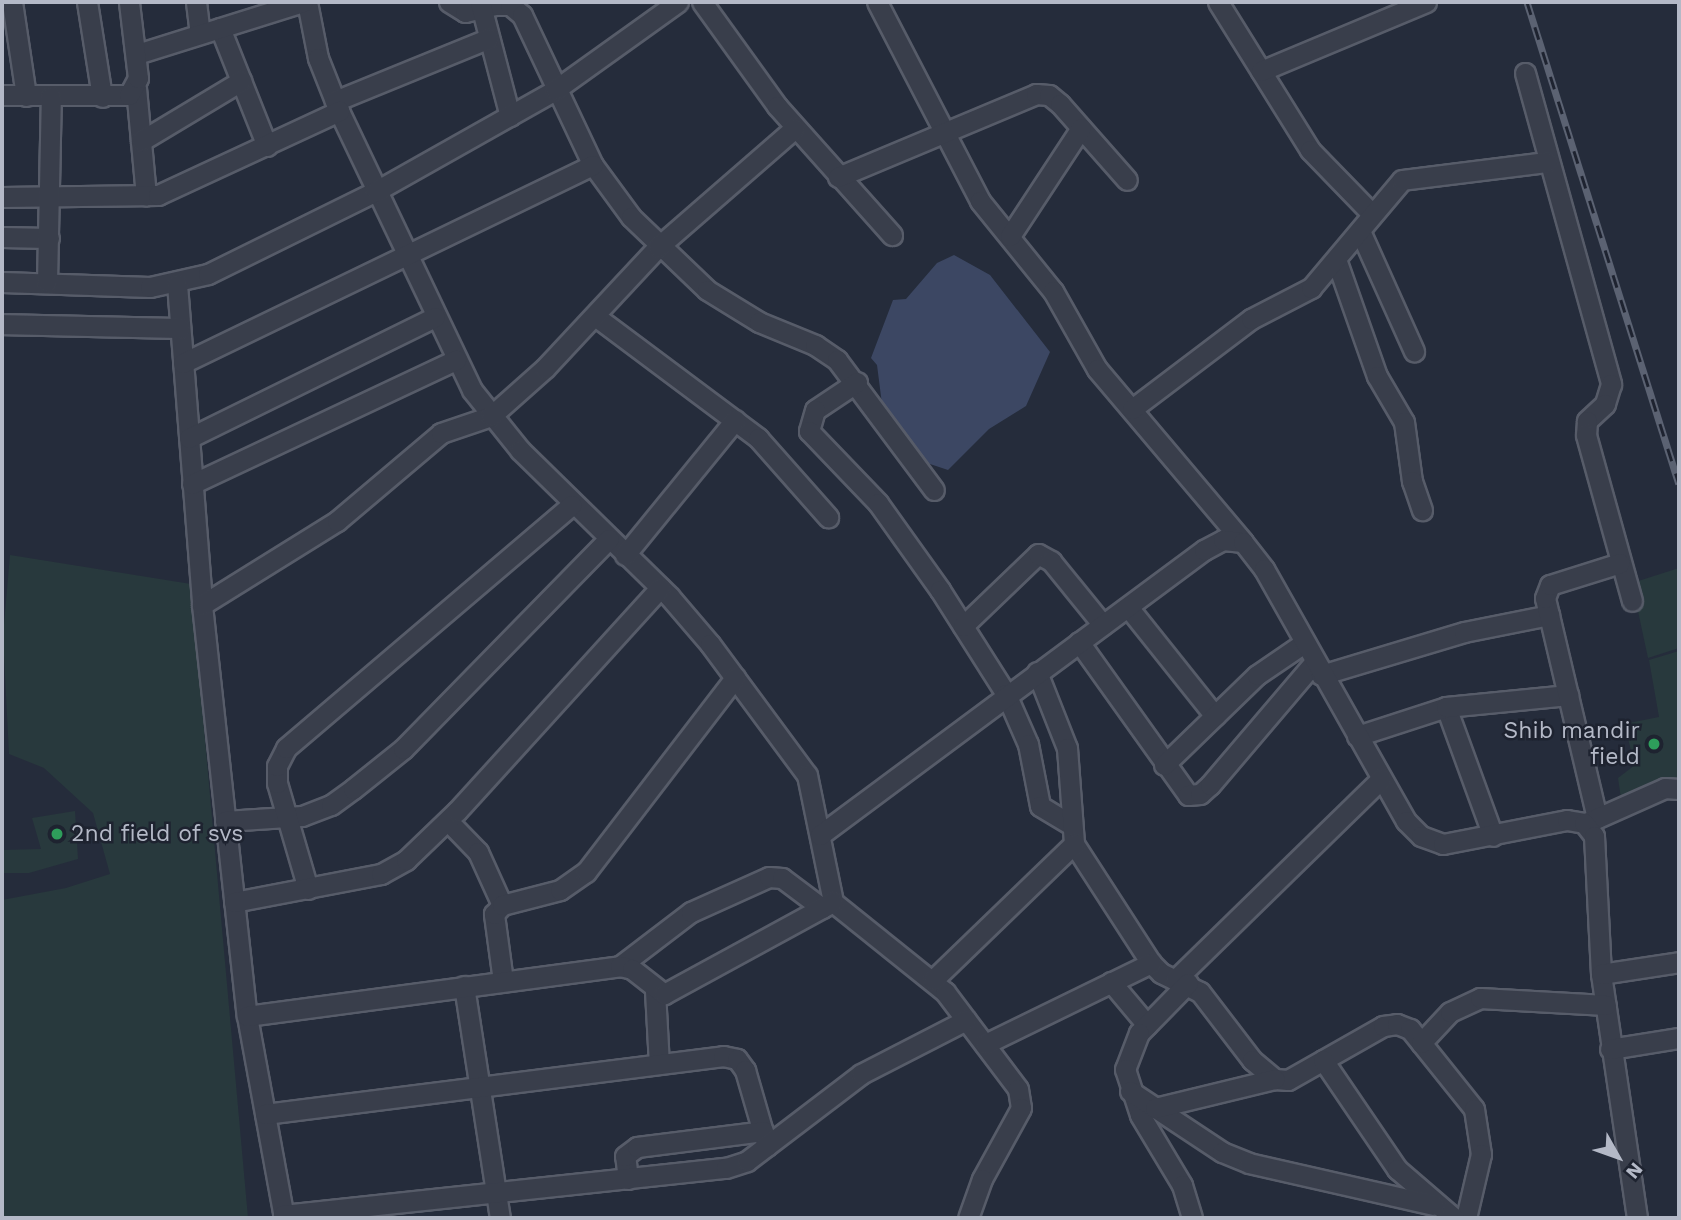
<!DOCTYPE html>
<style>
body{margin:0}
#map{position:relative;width:1681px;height:1220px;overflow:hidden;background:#252c3b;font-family:"Work Sans",sans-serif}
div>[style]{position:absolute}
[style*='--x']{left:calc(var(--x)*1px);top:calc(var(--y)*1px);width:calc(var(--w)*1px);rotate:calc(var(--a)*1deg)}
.green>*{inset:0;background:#28393d}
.water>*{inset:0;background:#3c4763}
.roads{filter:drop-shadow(2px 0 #575c69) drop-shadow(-2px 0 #575c69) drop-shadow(0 2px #575c69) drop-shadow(0 -2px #575c69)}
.minor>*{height:19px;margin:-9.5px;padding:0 9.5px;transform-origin:9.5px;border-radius:9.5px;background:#393e4b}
.rail>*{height:7px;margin-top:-3.5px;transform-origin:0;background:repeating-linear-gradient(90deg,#1e2330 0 13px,#5b6272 0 26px);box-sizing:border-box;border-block:2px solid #5b6272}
.dots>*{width:19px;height:19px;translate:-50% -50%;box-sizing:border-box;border:4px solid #1e2330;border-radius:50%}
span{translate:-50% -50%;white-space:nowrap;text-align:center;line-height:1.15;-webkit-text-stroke:5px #1e2330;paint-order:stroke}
.poi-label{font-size:23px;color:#b4b9c7}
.right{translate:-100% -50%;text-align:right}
.left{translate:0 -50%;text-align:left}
.frame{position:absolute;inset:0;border:4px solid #b4b9c7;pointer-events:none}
.north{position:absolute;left:1583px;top:1122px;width:70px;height:70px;-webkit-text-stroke:5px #1e2330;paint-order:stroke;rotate:130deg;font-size:19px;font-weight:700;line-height:28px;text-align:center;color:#b4b9c7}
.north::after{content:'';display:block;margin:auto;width:24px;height:32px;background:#b4b9c7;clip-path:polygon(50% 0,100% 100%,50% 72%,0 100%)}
</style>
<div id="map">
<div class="green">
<i style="clip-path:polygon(10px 555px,191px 584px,248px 1218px,2px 1218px,2px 900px,66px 888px,110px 874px,93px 813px,44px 768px,9px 754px,3px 636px)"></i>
<i style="clip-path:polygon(1679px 568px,1679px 648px,1648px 658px,1632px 583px)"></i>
<i style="clip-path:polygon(1679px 651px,1679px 795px,1622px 805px,1618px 778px,1635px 765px,1624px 724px,1659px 717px,1649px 660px)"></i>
<i style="clip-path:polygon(75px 811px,78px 859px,29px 873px,2px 873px,2px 850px,41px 849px,32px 818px)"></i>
</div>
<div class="water">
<i style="clip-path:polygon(954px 255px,990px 275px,1050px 352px,1026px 406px,989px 429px,948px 470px,918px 460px,891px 423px,882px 404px,877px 365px,871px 358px,893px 300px,906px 299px,937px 263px)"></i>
</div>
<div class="roads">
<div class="minor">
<i style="--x:12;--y:2;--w:95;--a:81.5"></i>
<i style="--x:87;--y:2;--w:96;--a:81"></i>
<i style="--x:196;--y:2;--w:32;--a:83"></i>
<i style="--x:307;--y:2;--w:57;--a:78.9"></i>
<i style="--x:318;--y:58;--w:57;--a:68.4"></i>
<i style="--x:339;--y:111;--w:309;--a:64.5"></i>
<i style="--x:472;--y:390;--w:77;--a:51.3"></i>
<i style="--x:520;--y:450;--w:209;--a:44.4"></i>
<i style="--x:669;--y:596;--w:63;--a:49.5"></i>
<i style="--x:710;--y:644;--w:163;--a:53.5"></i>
<i style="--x:807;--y:775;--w:130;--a:78.4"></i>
<i style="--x:833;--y:902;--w:144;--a:38.8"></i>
<i style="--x:945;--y:992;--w:121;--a:53"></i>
<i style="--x:1018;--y:1089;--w:19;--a:81"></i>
<i style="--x:1021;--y:1108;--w:81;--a:118.8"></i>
<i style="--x:982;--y:1179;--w:41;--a:109.7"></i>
<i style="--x:449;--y:2;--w:19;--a:32"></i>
<i style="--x:465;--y:12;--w:32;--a:-13"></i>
<i style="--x:496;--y:5;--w:14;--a:0"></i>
<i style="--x:510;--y:5;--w:16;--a:40"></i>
<i style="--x:522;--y:15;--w:166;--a:64.7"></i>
<i style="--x:593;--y:165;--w:64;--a:53.8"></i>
<i style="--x:631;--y:217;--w:105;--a:43.8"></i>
<i style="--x:707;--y:290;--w:61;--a:31.6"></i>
<i style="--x:759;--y:322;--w:61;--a:22.3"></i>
<i style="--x:815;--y:345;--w:27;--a:34"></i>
<i style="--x:837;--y:360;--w:162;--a:53.3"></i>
<i style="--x:480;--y:2;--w:118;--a:75.3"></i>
<i style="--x:702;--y:2;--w:128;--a:54.2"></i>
<i style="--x:777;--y:106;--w:173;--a:48.3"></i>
<i style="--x:877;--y:2;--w:224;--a:62.6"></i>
<i style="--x:980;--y:201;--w:116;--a:51"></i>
<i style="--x:1053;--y:291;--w:90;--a:60.6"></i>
<i style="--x:1097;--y:369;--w:226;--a:49.8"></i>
<i style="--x:1218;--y:2;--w:174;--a:58.1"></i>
<i style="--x:1310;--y:150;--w:89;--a:45.9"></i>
<i style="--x:220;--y:28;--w:127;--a:68.3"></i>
<i style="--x:137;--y:54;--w:174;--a:-17.4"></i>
<i style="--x:1261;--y:71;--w:179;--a:-22.7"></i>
<i style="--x:1525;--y:73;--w:323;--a:74.5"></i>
<i style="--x:1611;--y:384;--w:21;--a:107"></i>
<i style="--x:1605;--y:404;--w:25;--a:137"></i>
<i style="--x:1587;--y:421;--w:14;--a:94"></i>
<i style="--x:1586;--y:435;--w:172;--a:74.5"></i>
<i style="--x:136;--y:88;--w:108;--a:84.7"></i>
<i style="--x:2;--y:95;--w:127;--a:0"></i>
<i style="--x:129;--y:95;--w:19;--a:-62"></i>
<i style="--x:138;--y:78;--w:77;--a:-96.8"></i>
<i style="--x:335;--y:101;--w:166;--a:-22.2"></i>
<i style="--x:141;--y:141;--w:117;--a:-31"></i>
<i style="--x:838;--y:177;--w:215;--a:-22.7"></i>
<i style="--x:1036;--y:94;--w:13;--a:4"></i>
<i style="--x:1049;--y:95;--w:14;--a:39"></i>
<i style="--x:1060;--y:104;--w:101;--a:48.6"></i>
<i style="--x:2;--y:197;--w:156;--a:-0.7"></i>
<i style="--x:158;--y:195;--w:200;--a:-24.9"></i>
<i style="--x:1360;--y:231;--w:132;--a:65.8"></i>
<i style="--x:1010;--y:236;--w:129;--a:-56.7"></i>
<i style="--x:2;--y:237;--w:47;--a:1.2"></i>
<i style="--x:1337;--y:262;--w:121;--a:70.7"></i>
<i style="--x:1377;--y:376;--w:53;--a:59.6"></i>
<i style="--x:1404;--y:422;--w:60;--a:82.3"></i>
<i style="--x:1412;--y:481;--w:31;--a:71"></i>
<i style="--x:2;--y:282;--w:148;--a:1.9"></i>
<i style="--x:150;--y:287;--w:59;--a:-12.6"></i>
<i style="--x:208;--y:274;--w:187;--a:-26.3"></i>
<i style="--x:376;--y:191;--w:206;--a:-29.4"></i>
<i style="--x:555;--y:90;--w:151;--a:-35.6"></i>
<i style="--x:47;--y:282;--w:186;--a:-88.8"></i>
<i style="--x:177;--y:284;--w:322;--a:85.5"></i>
<i style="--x:202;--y:605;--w:413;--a:83.8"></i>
<i style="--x:247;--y:1016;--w:205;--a:79.6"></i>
<i style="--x:595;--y:316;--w:204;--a:36.8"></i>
<i style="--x:758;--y:438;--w:106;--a:48.5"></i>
<i style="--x:2;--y:324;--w:178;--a:1.3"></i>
<i style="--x:183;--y:363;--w:455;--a:-25.8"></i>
<i style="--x:857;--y:382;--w:50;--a:146.3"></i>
<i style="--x:815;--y:410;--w:22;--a:106"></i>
<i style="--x:809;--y:431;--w:100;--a:46.2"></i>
<i style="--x:878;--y:503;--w:107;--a:54.5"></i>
<i style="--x:940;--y:590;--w:123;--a:57.6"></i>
<i style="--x:1006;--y:694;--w:55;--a:66.3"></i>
<i style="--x:1028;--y:744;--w:63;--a:79"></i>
<i style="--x:1040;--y:806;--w:35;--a:31"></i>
<i style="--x:1132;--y:409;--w:149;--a:-37.1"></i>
<i style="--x:1251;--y:319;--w:68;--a:-27.3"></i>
<i style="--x:1311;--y:288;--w:141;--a:-49.9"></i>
<i style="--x:1402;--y:180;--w:146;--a:-7.1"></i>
<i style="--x:189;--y:438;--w:274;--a:-26.2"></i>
<i style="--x:192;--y:484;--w:292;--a:-25.2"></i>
<i style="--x:625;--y:555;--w:174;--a:-50.8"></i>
<i style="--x:202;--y:605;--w:159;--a:-31.9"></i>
<i style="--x:337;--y:521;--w:136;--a:-40.2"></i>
<i style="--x:441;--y:433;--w:53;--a:-18.8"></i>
<i style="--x:491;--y:416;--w:72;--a:-41.6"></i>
<i style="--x:545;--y:368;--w:166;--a:-47"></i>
<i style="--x:658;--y:247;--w:181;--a:-41"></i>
<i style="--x:1128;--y:607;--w:139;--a:51.4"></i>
<i style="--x:963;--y:626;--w:104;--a:-43.8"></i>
<i style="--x:1038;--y:554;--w:15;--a:28"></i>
<i style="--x:1051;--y:561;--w:82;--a:50.9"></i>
<i style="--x:1079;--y:642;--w:188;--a:54.5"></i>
<i style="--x:1188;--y:795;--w:12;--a:-5"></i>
<i style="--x:1200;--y:794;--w:13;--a:-42"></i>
<i style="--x:1210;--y:785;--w:160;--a:-49.6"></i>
<i style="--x:1037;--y:672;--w:82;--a:68.5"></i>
<i style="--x:1067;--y:748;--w:96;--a:85.8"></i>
<i style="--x:1074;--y:844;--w:142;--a:57.1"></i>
<i style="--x:1151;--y:963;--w:14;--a:45"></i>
<i style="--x:1161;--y:973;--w:43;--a:26"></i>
<i style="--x:1200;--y:992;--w:86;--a:52.6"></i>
<i style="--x:1252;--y:1060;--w:30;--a:40"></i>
<i style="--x:1275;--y:1079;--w:13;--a:4"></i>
<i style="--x:1288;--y:1080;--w:109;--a:-29.6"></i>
<i style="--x:1383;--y:1026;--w:14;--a:-8"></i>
<i style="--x:1397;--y:1024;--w:14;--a:21"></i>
<i style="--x:1410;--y:1029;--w:102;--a:51.3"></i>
<i style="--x:1474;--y:1109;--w:46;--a:81.2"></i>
<i style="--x:1481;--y:1154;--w:66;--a:103.2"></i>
<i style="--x:1321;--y:675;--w:149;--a:-16.7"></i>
<i style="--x:1464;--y:632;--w:87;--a:-11.3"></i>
<i style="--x:1446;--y:707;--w:137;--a:70"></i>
<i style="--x:1357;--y:736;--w:94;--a:-18"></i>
<i style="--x:1446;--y:707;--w:123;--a:-5.6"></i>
<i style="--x:1164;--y:765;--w:129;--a:-44.1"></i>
<i style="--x:1257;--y:675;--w:57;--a:-34.2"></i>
<i style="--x:1597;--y:818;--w:226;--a:-103.3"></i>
<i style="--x:1545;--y:598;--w:14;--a:-69"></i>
<i style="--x:1550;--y:585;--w:73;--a:-17.4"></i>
<i style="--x:225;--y:821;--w:77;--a:-3.7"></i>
<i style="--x:302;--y:816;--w:31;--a:-21"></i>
<i style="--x:331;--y:805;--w:27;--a:-36"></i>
<i style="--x:353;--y:789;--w:64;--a:-38.7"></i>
<i style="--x:403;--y:749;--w:294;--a:-45.6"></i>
<i style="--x:448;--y:821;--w:43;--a:45.9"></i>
<i style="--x:478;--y:852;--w:58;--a:65.6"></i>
<i style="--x:1586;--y:823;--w:86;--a:-23.9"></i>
<i style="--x:1665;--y:788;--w:14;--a:4"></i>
<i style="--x:820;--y:835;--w:478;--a:-36.6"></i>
<i style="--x:1204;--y:550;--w:21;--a:-28"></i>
<i style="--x:1223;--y:540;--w:20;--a:6"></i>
<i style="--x:1243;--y:542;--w:34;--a:52"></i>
<i style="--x:1264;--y:569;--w:289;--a:60.6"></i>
<i style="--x:1406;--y:821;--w:21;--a:45"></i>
<i style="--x:1421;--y:836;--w:23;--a:20"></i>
<i style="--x:1443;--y:844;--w:126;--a:-11"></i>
<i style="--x:1567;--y:820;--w:17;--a:10"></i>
<i style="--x:1584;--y:823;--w:16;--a:52"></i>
<i style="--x:1594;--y:836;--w:138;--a:87.1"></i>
<i style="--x:1601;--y:974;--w:247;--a:81.6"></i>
<i style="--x:308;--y:889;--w:110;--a:-106.3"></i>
<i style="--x:277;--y:783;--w:17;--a:-90"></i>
<i style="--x:277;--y:766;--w:20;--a:-63"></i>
<i style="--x:286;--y:748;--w:375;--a:-40.4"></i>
<i style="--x:234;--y:902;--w:150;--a:-10.8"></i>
<i style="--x:381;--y:874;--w:29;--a:-29"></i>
<i style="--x:406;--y:860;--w:71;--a:-43.9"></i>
<i style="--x:457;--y:811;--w:302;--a:-47.7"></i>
<i style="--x:620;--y:966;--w:89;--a:-37.3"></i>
<i style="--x:691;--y:912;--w:85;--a:-24.2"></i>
<i style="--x:769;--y:877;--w:13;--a:4"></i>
<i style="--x:782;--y:878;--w:50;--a:36.9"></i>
<i style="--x:1601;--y:974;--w:79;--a:-8.7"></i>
<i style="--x:933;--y:980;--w:196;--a:-44"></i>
<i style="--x:1175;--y:980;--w:288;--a:-44.3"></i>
<i style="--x:503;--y:981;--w:68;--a:-97.7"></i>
<i style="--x:494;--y:914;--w:12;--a:-48"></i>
<i style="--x:502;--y:905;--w:60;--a:-14.5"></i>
<i style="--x:560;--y:890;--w:32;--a:-35"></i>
<i style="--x:586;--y:872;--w:245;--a:-52.5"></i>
<i style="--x:1111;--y:982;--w:56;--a:50.1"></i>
<i style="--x:1188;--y:983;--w:70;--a:134.4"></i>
<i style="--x:1139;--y:1033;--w:39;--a:111"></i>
<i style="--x:1125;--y:1069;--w:48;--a:71.9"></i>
<i style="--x:1140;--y:1115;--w:82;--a:59"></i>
<i style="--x:1182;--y:1185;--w:34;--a:73"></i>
<i style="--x:464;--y:986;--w:235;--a:81.2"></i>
<i style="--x:655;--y:991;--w:73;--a:86.9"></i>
<i style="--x:247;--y:1016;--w:376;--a:-7.6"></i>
<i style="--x:620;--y:966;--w:12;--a:14"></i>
<i style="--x:632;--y:969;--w:41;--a:38"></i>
<i style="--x:664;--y:994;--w:192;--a:-28.6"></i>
<i style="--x:1421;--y:1043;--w:42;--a:-46.9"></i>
<i style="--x:1450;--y:1012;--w:33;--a:-25"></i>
<i style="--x:1480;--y:998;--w:126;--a:3.2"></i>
<i style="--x:985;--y:1044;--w:185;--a:-26"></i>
<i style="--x:1610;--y:1049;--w:70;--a:-9.1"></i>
<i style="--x:1323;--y:1060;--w:132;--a:55.8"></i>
<i style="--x:1397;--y:1169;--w:75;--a:40.7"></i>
<i style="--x:1130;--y:1091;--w:110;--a:33.5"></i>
<i style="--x:1222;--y:1152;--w:29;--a:22"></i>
<i style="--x:1249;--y:1163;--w:190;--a:12.8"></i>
<i style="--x:1155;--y:1108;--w:123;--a:-13.6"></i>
<i style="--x:265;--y:1114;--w:462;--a:-7.2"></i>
<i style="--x:723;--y:1056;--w:14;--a:12"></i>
<i style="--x:737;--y:1059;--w:14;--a:54"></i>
<i style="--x:745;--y:1070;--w:79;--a:73.9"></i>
<i style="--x:628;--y:1179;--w:23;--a:-97"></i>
<i style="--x:625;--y:1156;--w:15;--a:-37"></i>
<i style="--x:637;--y:1147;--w:127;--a:-7.2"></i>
<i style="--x:283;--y:1215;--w:445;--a:-6.1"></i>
<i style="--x:726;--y:1168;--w:22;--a:-18"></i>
<i style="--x:747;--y:1161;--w:143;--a:-37.3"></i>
<i style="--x:861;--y:1074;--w:118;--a:-27.2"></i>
</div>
</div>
<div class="rail">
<i style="--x:1527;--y:2;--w:505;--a:72.5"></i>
</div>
<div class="dots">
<i style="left:1654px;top:744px;background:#2e9e5b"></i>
<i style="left:57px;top:834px;background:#2e9e5b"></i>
</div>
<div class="poi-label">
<span class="right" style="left:1640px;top:744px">Shib mandir<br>field</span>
<span class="left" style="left:71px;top:834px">2nd field of svs</span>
</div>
<div class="frame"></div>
<div class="north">N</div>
</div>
